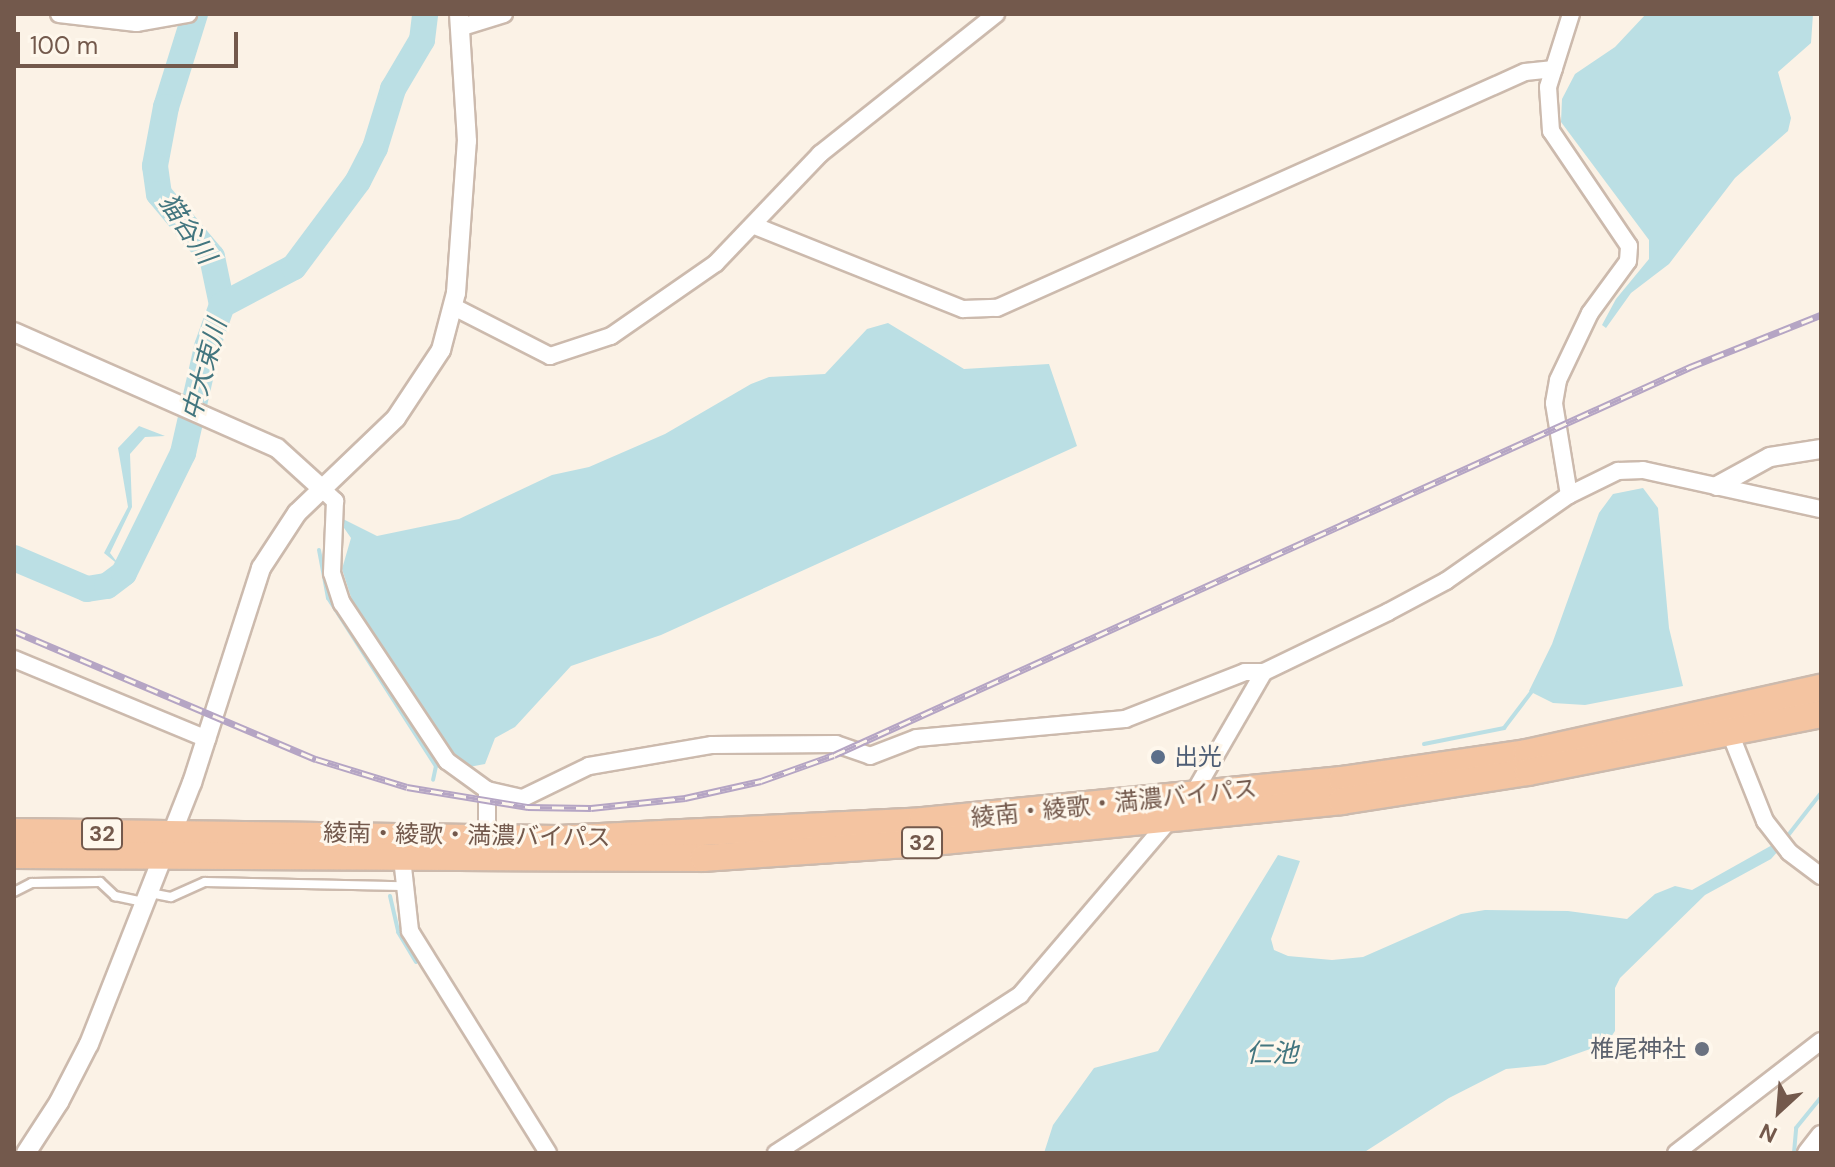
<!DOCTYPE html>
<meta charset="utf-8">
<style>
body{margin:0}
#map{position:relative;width:1835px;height:1167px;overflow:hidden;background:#fbf2e6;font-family:"DM Sans","Noto Sans JP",sans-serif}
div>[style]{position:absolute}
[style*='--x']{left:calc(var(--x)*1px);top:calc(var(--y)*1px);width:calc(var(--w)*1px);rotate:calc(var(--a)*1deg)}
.water>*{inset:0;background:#bbdfe4}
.stream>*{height:4px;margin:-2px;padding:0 2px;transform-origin:2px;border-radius:2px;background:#bbdfe4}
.river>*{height:26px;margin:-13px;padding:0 13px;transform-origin:13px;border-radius:13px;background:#bbdfe4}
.roads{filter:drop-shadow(2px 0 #ccbaad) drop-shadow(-2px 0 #ccbaad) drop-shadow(0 2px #ccbaad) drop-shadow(0 -2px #ccbaad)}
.service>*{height:8px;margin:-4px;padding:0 4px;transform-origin:4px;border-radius:4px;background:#fff}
.minor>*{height:16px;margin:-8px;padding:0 8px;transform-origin:8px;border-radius:8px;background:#fff}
.tertiary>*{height:18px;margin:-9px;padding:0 9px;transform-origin:9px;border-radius:9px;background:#fff}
.trunk>*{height:26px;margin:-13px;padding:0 13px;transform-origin:13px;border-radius:13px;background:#f4c4a1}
.rail>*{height:7px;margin-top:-3.5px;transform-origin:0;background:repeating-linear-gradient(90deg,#fef7ec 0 12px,#b5a5c4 0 24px);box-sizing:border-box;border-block:2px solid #b5a5c4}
.dots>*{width:22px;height:22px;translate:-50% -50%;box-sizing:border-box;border:4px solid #fef7ec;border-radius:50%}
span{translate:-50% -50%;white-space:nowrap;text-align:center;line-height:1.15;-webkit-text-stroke:6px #fef7ec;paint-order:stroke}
.shield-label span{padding:2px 6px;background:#fef7ec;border:2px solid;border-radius:6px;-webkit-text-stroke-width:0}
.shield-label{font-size:22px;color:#73594c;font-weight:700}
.service-label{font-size:24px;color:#4e5e75}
.left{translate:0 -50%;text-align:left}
.street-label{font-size:24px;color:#73594c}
.worship-label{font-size:24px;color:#5b616d}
.right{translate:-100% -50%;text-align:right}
.water-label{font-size:26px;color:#43767f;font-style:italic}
.frame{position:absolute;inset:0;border:16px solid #73594c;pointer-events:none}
.north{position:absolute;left:1739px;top:1071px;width:80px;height:80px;-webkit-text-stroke:6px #fef7ec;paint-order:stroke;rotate:206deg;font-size:22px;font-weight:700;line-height:32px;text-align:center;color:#73594c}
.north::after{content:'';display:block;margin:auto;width:28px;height:36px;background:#73594c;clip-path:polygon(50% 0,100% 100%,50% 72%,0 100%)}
.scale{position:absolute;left:16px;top:32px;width:222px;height:36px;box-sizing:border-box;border:4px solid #73594c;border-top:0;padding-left:10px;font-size:24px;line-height:28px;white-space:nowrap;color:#73594c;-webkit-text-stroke:6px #fef7ec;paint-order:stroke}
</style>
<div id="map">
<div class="water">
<i style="clip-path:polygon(1646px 14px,1813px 14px,1811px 43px,1778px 72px,1791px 118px,1788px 131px,1735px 178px,1669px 264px,1631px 293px,1606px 328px,1602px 325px,1616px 299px,1649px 259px,1649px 240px,1561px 122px,1562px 99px,1575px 74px,1615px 47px)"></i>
<i style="clip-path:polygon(888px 323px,964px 369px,1049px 364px,1077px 446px,661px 635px,571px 666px,515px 727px,495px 738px,485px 764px,469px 767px,459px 762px,357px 616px,342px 569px,351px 538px,335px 515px,377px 536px,459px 519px,552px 475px,589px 467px,665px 434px,751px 384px,769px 377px,825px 374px,867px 329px)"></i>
<i style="clip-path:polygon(139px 426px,165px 436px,145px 437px,130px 454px,132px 507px,110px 553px,120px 566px,104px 553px,128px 507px,118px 448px)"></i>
<i style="clip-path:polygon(1643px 488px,1658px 508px,1669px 628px,1683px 686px,1585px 705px,1553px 703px,1529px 691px,1552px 644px,1599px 513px,1613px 494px)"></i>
<i style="clip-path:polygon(1774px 844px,1779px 850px,1771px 859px,1705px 895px,1620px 978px,1615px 988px,1615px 1031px,1607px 1043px,1545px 1065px,1506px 1069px,1449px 1098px,1363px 1153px,1044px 1153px,1053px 1125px,1094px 1068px,1158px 1051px,1278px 855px,1300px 861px,1271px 939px,1274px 950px,1288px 956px,1332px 960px,1363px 957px,1461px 914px,1485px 910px,1568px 911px,1627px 919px,1655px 894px,1675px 886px,1692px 890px)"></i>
</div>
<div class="stream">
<i style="--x:319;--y:550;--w:49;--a:79.4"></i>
<i style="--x:328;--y:598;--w:200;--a:57.3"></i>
<i style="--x:436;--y:766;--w:14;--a:102"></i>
<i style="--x:1424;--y:744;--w:82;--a:-11.3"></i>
<i style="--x:1504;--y:728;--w:48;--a:-52.7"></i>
<i style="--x:1786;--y:838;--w:57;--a:-52.1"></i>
<i style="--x:390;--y:896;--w:37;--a:77"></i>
<i style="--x:398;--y:932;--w:35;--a:59"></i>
<i style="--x:1794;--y:1153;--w:25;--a:-85"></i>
<i style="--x:1796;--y:1128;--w:40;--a:-51"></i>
</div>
<div class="river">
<i style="--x:195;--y:14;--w:97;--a:107.3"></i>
<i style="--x:166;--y:107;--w:60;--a:100.6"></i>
<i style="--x:155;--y:166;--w:28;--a:82"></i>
<i style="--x:159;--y:194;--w:82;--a:49.9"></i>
<i style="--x:212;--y:257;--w:49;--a:78.2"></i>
<i style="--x:14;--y:558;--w:79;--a:23"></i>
<i style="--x:87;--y:589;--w:20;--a:-9"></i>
<i style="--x:107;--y:586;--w:21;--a:-37"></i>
<i style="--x:124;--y:573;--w:134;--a:-63.8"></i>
<i style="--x:183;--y:453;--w:109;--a:-77.2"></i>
<i style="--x:207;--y:347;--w:45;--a:-70.3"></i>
<i style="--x:222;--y:305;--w:81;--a:-27.8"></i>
<i style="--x:294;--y:267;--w:107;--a:-53.3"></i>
<i style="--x:358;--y:181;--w:37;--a:-63"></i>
<i style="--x:375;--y:148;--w:62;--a:-73"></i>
<i style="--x:393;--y:89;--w:57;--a:-59.4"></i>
<i style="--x:422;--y:40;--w:26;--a:-83"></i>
</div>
<div class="roads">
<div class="service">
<i style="--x:14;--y:892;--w:20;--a:-27"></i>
<i style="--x:32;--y:883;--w:68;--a:-0.8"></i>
<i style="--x:100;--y:882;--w:21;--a:43"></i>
<i style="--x:115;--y:896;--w:29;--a:12"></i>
<i style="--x:150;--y:893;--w:21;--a:11"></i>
<i style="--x:171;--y:897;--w:37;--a:-24"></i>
<i style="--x:205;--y:882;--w:197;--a:1.2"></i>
</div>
<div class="minor">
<i style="--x:59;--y:14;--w:78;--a:6.7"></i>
<i style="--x:136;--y:23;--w:53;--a:-9.8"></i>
<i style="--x:462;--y:27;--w:44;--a:-17.2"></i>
<i style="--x:755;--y:226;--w:224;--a:21.8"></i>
<i style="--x:963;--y:309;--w:34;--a:-2"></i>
<i style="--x:997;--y:308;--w:578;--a:-24.08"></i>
<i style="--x:1525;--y:72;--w:29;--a:-6"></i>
<i style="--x:454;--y:307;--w:108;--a:27"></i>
<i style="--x:550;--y:356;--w:64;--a:-18.2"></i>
<i style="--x:611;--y:336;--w:128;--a:-34.8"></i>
<i style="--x:716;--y:263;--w:151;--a:-46.3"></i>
<i style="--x:820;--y:154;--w:225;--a:-38.5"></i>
<i style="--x:320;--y:487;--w:21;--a:43"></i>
<i style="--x:335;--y:501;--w:72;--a:92.4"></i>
<i style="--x:332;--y:573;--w:32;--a:72"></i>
<i style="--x:342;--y:603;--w:190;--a:56.4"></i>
<i style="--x:447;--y:761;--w:49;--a:35.9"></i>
<i style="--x:487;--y:790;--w:47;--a:90"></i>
<i style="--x:1569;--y:495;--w:93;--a:-99.3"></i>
<i style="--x:1554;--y:403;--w:23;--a:-80"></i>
<i style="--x:1558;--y:380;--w:74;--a:-64.5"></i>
<i style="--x:1590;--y:313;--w:64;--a:-53.8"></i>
<i style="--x:1628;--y:261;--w:15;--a:-86"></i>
<i style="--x:1629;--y:246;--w:139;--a:-124.1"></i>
<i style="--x:1551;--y:131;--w:44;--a:-93.9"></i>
<i style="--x:1548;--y:87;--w:77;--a:-72.5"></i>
<i style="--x:14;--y:659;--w:209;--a:22.5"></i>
<i style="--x:1730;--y:733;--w:95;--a:68.3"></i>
<i style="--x:1765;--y:821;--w:39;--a:52"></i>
<i style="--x:1789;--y:852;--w:40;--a:37"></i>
<i style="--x:487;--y:790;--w:37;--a:13"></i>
<i style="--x:523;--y:798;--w:73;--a:-25.9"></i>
<i style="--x:589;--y:766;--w:125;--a:-9.7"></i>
<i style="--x:712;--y:745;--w:124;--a:-0.5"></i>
<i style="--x:836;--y:744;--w:36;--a:19"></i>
<i style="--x:870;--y:756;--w:50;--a:-21"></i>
<i style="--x:917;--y:738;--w:209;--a:-5.2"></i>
<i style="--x:1125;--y:719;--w:129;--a:-21.4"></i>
<i style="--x:1245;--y:672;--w:19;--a:0"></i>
<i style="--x:1264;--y:672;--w:138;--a:-25.8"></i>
<i style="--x:1388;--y:612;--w:66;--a:-28.1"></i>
<i style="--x:1446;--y:581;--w:150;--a:-35"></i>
<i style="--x:1569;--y:495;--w:55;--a:-26.1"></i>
<i style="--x:1618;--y:471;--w:25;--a:-2"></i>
<i style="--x:1643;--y:470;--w:182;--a:12.4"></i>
<i style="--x:1192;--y:796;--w:143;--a:-59.9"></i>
<i style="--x:402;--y:858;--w:73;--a:83.7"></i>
<i style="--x:410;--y:931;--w:261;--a:58.1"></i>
<i style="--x:776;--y:1153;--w:291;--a:-32.9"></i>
<i style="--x:1020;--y:995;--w:235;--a:-49.5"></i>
<i style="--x:1676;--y:1153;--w:183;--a:-37.7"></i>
</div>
<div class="tertiary">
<i style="--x:14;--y:332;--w:287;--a:23.8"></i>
<i style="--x:277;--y:448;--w:58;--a:42.2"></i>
<i style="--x:1717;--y:486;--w:60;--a:-28.7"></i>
<i style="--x:1770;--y:457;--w:52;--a:-8.9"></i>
<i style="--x:26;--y:1153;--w:61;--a:-57.1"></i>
<i style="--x:59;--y:1102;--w:65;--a:-62.7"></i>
<i style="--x:89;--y:1044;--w:281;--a:-68.5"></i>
<i style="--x:192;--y:783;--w:226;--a:-72.2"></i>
<i style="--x:261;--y:568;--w:66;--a:-56.8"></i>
<i style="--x:297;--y:513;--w:137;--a:-43.8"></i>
<i style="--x:396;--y:418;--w:82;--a:-56.5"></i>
<i style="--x:441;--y:350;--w:59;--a:-75.3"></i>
<i style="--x:456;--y:293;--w:152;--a:-85.9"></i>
<i style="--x:467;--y:141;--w:127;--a:-93.6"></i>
<i style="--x:1807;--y:1153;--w:23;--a:-52"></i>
</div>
<div class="trunk">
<i style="--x:14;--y:832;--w:545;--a:0.74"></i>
<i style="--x:559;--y:839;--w:364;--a:-2.8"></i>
<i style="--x:923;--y:821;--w:421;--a:-5.6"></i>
<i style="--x:1342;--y:780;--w:187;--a:-8.3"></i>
<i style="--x:1527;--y:753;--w:301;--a:-12.5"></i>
<i style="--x:14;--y:855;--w:690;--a:0.25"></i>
<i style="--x:704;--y:858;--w:220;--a:-3.9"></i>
<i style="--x:923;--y:843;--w:421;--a:-5.7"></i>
<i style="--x:1342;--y:801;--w:188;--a:-8.9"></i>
<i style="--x:1528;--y:772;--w:299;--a:-11.2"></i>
</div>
</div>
<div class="rail">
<i style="--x:14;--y:631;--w:328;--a:23"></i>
<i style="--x:316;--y:759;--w:95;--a:17.1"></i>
<i style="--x:407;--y:787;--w:123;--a:9.4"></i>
<i style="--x:528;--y:807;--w:63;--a:0.9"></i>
<i style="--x:591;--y:808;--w:95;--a:-6.1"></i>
<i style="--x:685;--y:798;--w:78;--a:-12.6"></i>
<i style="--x:761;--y:781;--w:77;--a:-19.6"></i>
<i style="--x:834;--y:755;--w:940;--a:-24.38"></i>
<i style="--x:1690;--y:367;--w:141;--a:-21.7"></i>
</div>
<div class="dots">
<i style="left:1158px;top:757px;background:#5c6f8a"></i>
<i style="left:1702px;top:1049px;background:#6b7280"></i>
</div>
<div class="shield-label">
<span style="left:102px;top:834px">32</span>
<span style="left:922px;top:843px">32</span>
</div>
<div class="service-label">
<span class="left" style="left:1174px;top:757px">出光</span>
</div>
<div class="street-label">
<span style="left:1114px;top:803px;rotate:-6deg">綾南・綾歌・満濃バイパス</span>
<span style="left:467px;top:835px;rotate:1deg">綾南・綾歌・満濃バイパス</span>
</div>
<div class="worship-label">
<span class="right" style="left:1686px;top:1049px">椎尾神社</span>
</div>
<div class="water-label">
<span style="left:187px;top:229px;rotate:56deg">猫谷川</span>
<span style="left:205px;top:370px;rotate:-75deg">中大束川</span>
<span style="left:1272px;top:1054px">仁池</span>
</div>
<div class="frame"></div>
<div class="north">N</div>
<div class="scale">100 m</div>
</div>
